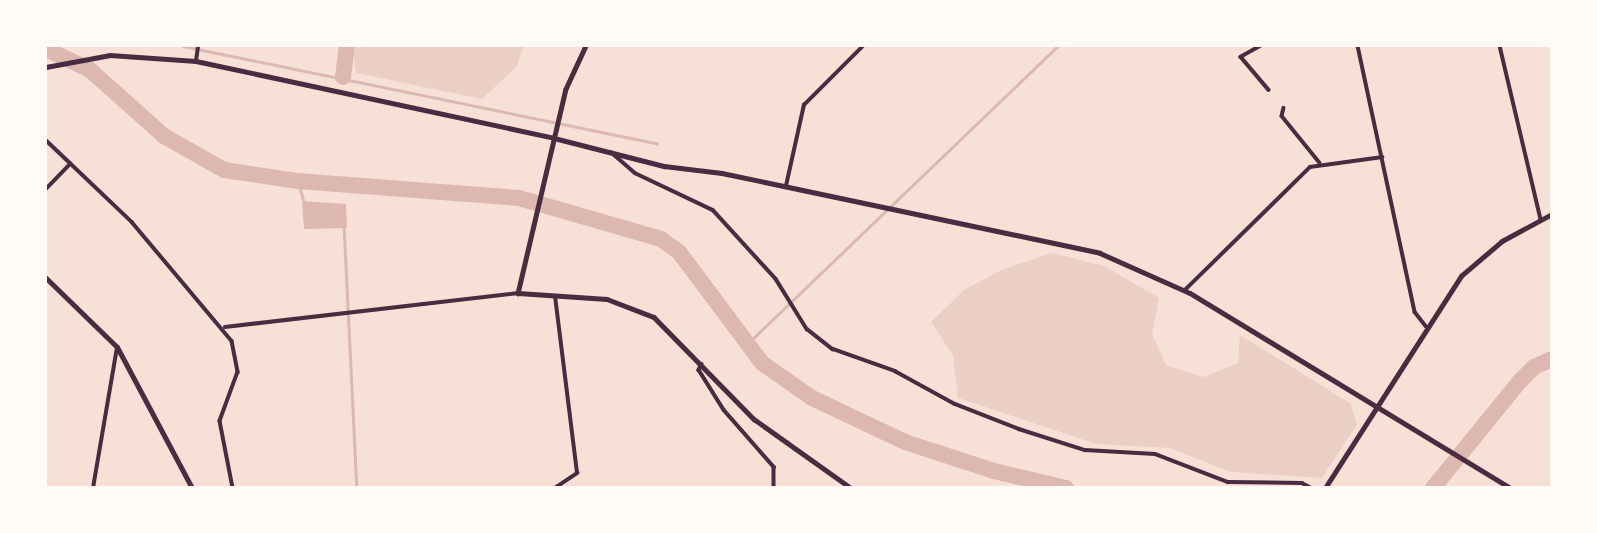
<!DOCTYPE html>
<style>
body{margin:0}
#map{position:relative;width:1597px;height:533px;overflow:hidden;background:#f7e1d7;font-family:Ubuntu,sans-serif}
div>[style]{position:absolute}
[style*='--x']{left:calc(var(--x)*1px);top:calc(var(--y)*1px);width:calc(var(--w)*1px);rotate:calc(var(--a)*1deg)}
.green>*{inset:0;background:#ebcfc5}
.water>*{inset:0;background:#dcb8b0}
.stream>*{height:2.5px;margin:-1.25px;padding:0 1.25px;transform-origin:1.25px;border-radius:1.25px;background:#dcb8b0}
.river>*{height:16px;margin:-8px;padding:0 8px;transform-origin:8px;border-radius:8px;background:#dcb8b0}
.minor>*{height:3.5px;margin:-1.75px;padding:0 1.75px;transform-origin:1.75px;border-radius:1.75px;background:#4a2c40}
.tertiary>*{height:4.5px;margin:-2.25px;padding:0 2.25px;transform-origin:2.25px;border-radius:2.25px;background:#4a2c40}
.secondary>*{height:5px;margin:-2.5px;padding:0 2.5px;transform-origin:2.5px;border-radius:2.5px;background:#4a2c40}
span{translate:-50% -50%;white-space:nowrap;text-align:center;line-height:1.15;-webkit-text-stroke:5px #fffaf5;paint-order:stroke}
.frame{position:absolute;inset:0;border:47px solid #fffaf5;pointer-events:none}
</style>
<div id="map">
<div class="green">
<i style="clip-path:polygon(353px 46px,524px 46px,516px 67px,482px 99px,356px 73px)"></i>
<i style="clip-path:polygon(1052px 253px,1104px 266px,1159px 298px,1152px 334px,1166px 365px,1203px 377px,1238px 363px,1240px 335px,1350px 403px,1357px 424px,1322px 478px,1231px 472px,1170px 448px,1096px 444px,958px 398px,953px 355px,931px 322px,964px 290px,1001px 270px)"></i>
</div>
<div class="water">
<i style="clip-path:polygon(302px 201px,346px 204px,347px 228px,304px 229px)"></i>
</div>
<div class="stream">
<i style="--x:183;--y:46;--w:484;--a:11.6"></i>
<i style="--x:50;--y:50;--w:5;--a:-53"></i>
<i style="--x:298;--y:181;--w:22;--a:74"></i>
<i style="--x:344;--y:225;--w:263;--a:87.2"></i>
<i style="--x:746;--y:345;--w:432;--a:-43.8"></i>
</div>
<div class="river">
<i style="--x:46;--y:49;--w:49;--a:25.5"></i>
<i style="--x:90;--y:70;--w:99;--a:41.7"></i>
<i style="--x:164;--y:136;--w:69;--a:29.5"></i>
<i style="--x:224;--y:170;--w:75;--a:8.5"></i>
<i style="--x:298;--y:181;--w:222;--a:4.4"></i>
<i style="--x:519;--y:198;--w:148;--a:16.1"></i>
<i style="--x:661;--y:239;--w:22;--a:36"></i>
<i style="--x:679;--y:252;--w:139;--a:53.2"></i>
<i style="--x:762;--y:363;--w:61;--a:35"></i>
<i style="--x:812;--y:398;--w:103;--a:25.3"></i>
<i style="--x:905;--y:442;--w:94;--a:18"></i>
<i style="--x:994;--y:471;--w:74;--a:13.3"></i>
<i style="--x:343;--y:77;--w:31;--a:-83"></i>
<i style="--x:1433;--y:488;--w:138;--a:-50.9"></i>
<i style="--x:1520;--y:381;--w:20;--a:-45"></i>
<i style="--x:1534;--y:367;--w:20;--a:-24"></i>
</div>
<div class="minor">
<i style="--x:1261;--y:46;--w:23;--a:151"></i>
<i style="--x:1241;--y:57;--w:43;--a:49.7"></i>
<i style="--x:1358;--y:46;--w:272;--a:77.9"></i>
<i style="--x:1415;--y:312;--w:18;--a:52"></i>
<i style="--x:1500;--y:46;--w:179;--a:76.7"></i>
<i style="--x:196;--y:61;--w:15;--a:-82"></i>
<i style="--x:1284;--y:108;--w:8;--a:104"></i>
<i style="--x:1282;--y:116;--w:60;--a:51"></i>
<i style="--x:46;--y:140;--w:119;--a:43.6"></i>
<i style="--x:132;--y:222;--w:155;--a:50"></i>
<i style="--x:232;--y:341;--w:32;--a:79"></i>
<i style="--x:238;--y:372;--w:52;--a:110.2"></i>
<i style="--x:220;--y:421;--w:68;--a:79"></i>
<i style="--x:611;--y:152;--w:32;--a:41"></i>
<i style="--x:635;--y:173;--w:86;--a:25.4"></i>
<i style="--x:713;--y:210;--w:93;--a:47.6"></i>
<i style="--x:776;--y:279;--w:59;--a:58.2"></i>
<i style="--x:807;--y:329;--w:33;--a:38"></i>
<i style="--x:833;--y:349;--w:66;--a:19.5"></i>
<i style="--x:895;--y:371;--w:68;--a:28.8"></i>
<i style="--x:955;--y:404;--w:69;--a:21.3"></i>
<i style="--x:1019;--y:429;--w:69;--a:17.7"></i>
<i style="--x:1085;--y:450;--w:70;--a:3.3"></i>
<i style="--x:1155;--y:454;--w:78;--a:21"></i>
<i style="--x:1228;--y:482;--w:74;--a:0.8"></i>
<i style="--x:1302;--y:483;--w:11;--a:27"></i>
<i style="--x:786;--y:186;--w:83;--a:-77.5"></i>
<i style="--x:804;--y:105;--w:83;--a:-45"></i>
<i style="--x:46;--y:189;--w:35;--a:-46"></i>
<i style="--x:1185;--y:290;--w:175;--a:-44.5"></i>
<i style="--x:1310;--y:167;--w:73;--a:-7.9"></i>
<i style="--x:225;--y:327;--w:295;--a:-6.6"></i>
<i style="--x:702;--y:364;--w:7;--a:117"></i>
<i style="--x:699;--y:370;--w:47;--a:58"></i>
<i style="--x:724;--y:410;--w:76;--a:48.7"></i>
<i style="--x:774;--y:467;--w:21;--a:90"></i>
<i style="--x:93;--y:488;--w:142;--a:-80.3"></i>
<i style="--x:555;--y:488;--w:27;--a:-34"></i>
<i style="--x:577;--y:473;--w:178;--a:-97.1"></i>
</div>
<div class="tertiary">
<i style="--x:586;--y:46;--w:47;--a:114.9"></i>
<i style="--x:566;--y:89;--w:210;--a:103.2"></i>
<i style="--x:518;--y:293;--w:89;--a:3.9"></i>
<i style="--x:607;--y:299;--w:50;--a:21"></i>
<i style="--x:654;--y:317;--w:143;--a:45.6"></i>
<i style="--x:754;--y:419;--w:119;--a:35.4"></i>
<i style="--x:46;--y:67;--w:65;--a:-10.6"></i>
<i style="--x:110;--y:55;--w:86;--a:4"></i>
<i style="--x:196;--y:61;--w:366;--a:12.1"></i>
<i style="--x:554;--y:138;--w:114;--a:14.3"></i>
<i style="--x:664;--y:166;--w:58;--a:6.9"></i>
<i style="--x:722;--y:173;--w:386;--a:11.9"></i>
<i style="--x:1100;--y:253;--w:98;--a:24"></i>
<i style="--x:1190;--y:293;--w:376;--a:31.3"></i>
<i style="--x:1325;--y:488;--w:252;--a:-57.3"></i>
<i style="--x:1461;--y:276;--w:54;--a:-40.5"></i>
<i style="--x:1502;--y:241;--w:57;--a:-28.4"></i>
</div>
<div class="secondary">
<i style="--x:46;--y:278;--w:99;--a:44.2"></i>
<i style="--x:117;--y:347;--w:160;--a:62"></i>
</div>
<div class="frame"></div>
</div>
